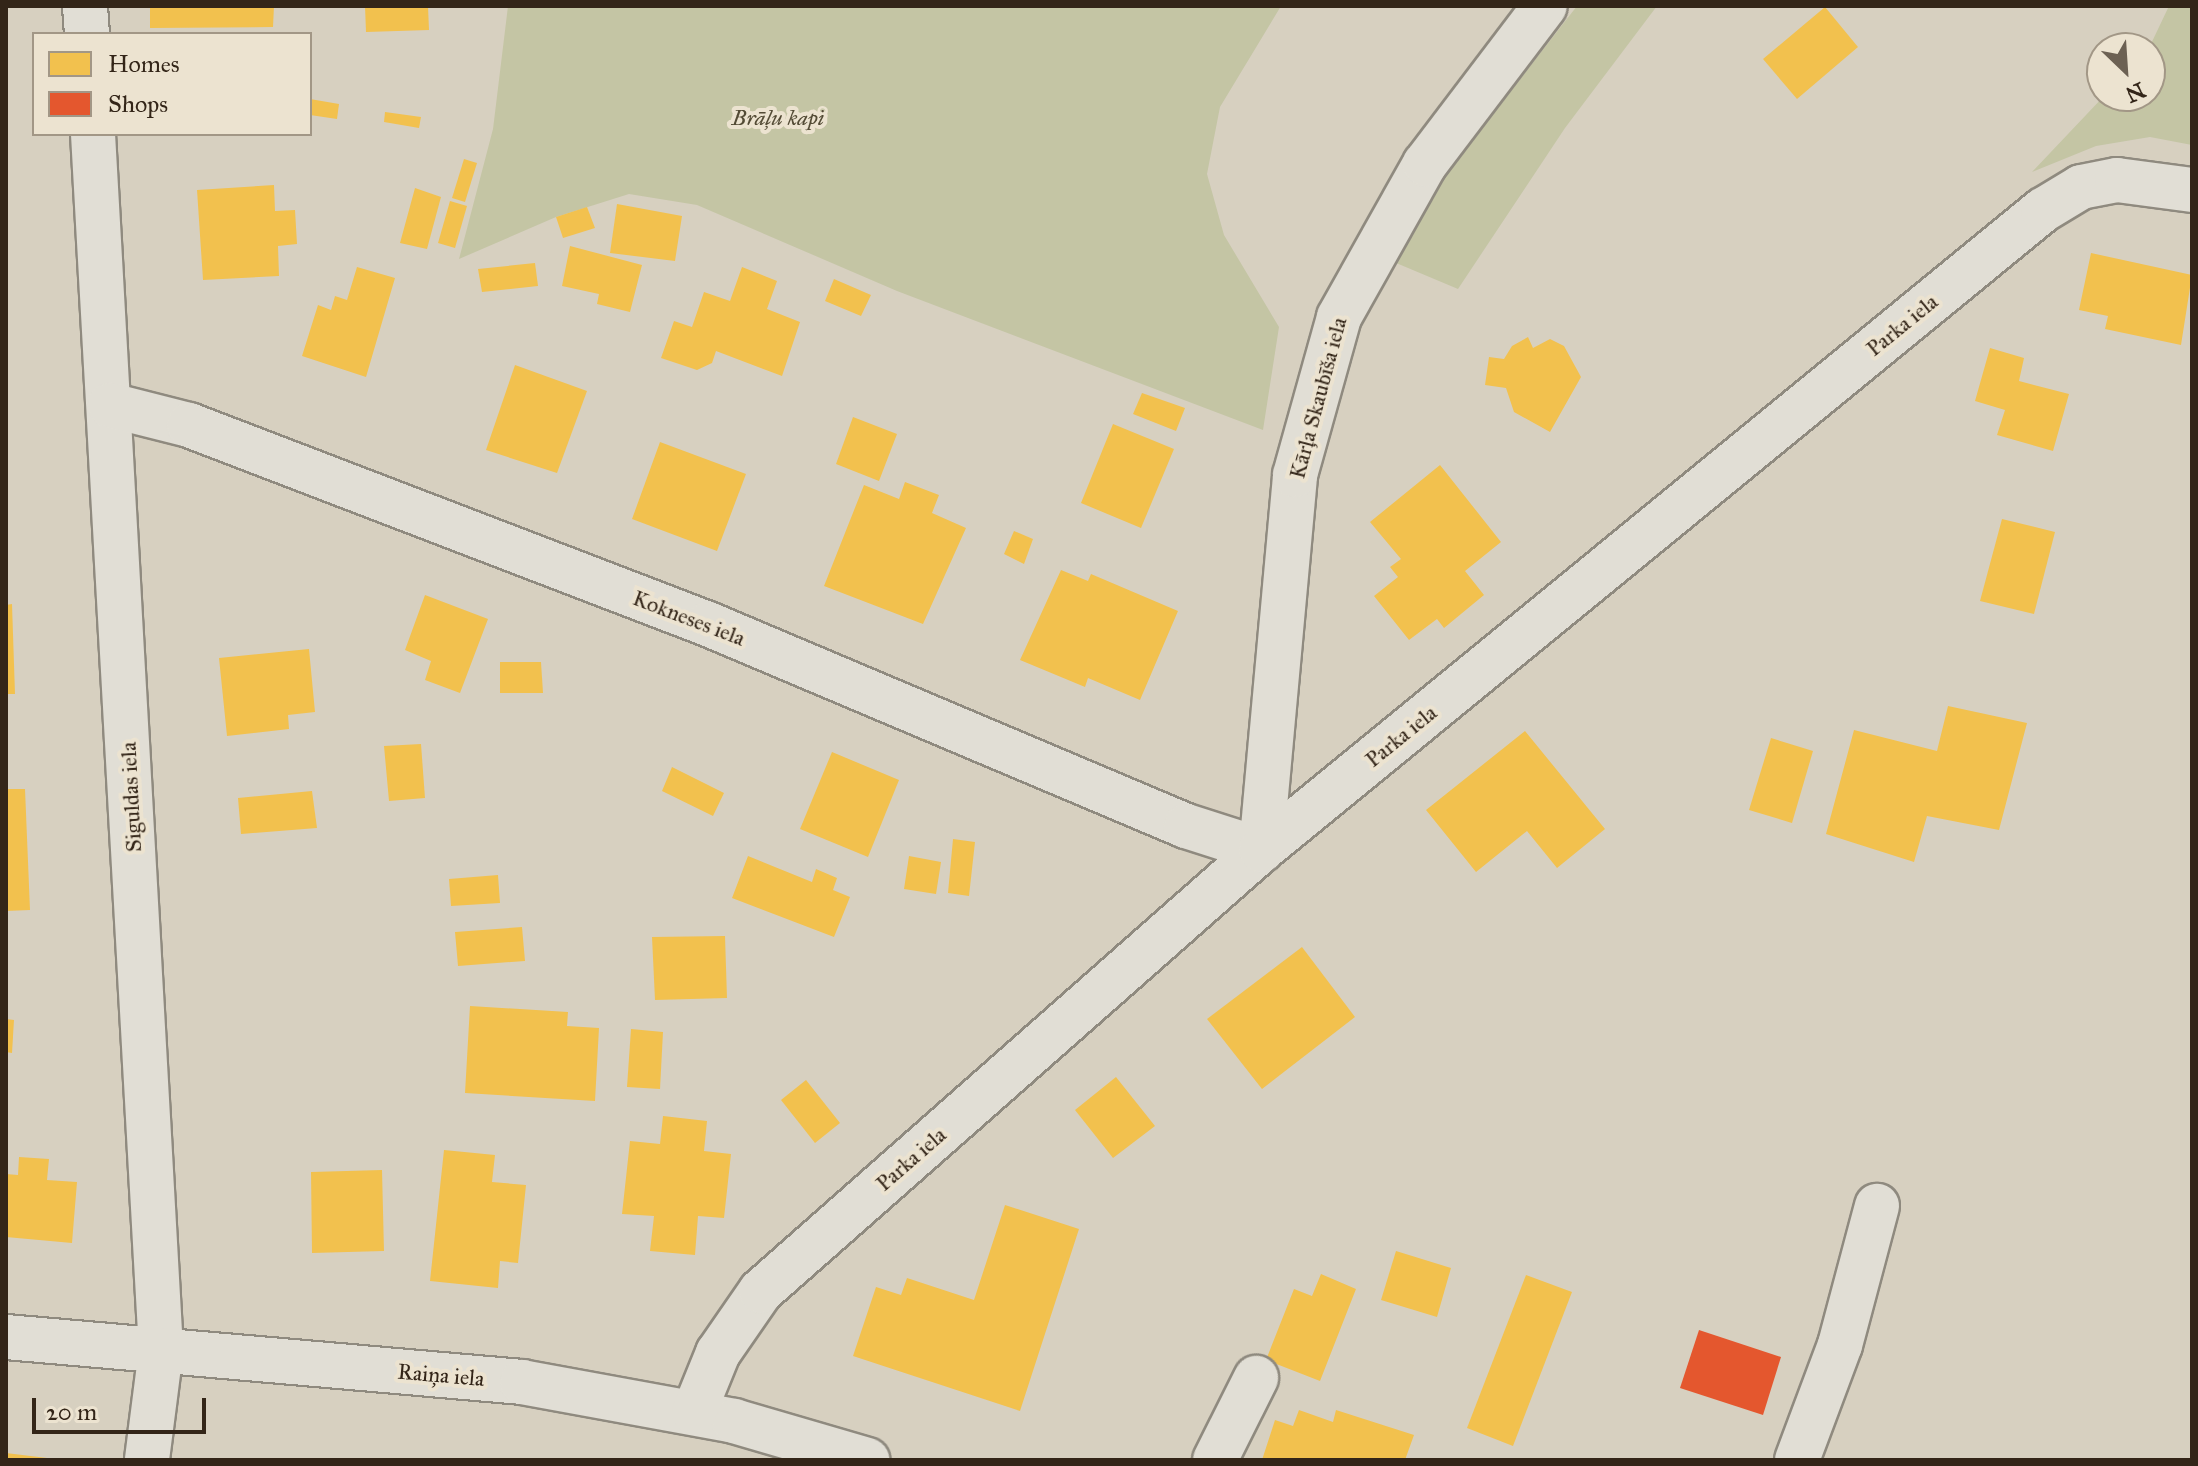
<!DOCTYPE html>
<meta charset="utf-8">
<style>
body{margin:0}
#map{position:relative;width:2198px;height:1466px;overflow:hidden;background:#d7d0c0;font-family:"IM FELL Great Primer",serif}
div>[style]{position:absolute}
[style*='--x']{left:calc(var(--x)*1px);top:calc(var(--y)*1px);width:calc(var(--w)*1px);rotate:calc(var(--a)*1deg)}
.green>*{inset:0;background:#c4c5a4}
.homes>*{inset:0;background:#f2c14e}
.shops>*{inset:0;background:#e4572e}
.roads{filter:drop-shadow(2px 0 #8f8a7f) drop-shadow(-2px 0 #8f8a7f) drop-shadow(0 2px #8f8a7f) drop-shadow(0 -2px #8f8a7f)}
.minor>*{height:44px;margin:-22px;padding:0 22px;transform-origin:22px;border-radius:22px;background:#e1ded5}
span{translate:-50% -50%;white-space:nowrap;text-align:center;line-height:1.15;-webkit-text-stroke:8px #ece3d0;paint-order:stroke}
.park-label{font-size:22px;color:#534b35;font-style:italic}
.street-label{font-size:22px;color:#332518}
.frame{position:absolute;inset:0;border:8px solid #332518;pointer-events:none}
.legend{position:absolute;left:32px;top:32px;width:280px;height:104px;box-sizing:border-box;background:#ece3d0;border:2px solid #a29786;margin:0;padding:10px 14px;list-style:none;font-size:24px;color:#332518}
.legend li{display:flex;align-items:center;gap:16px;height:40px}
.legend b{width:40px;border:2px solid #a29786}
.north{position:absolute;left:2086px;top:32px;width:80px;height:80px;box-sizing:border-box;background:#ece3d0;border:2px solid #a29786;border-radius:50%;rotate:155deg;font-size:22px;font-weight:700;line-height:32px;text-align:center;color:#332518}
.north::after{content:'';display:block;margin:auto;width:28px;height:36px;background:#6c6153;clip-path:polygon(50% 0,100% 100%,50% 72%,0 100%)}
.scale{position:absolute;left:32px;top:1398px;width:174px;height:36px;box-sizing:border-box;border:4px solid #332518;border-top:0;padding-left:10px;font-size:24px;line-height:28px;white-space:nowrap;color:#332518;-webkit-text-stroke:6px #ece3d0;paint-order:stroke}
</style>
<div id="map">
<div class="green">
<i style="clip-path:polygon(508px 6px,1281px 6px,1220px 107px,1207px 174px,1224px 235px,1279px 327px,1263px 430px,897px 291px,697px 205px,629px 194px,556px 217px,459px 259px,493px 129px)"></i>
<i style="clip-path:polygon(1577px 6px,1657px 6px,1565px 128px,1458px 289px,1389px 260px,1422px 205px)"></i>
<i style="clip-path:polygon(2169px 6px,2192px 6px,2192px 145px,2150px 137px,2096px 146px,2032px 172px,2104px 96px,2150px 96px,2149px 48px)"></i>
</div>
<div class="homes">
<i style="clip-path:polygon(150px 6px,274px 6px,273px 27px,150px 28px)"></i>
<i style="clip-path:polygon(365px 6px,428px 6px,429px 30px,366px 32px)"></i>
<i style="clip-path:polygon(1825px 7px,1858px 47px,1797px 99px,1763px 59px)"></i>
<i style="clip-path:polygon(310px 99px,339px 104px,337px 119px,310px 115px)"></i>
<i style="clip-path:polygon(385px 112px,421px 117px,419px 128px,384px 122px)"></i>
<i style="clip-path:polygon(464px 159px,477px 163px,465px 202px,452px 198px)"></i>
<i style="clip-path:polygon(274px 185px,275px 211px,295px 210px,297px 244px,278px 246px,279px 276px,203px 280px,197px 190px)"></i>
<i style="clip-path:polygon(415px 188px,441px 197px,427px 249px,400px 243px)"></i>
<i style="clip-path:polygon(450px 201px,467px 206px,455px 248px,438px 243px)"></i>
<i style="clip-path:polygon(617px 204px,682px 216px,675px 261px,610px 253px)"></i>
<i style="clip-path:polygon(587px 207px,595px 228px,563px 238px,556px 217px)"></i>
<i style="clip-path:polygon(570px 246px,642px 265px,630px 312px,597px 304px,599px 294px,562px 286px)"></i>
<i style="clip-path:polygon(2091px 253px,2192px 275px,2181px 345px,2105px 329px,2108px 316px,2079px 310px)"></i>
<i style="clip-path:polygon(535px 263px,538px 286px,482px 292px,478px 269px)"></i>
<i style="clip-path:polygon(357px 267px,395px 278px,366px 377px,302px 356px,318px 305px,331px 310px,335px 296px,347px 300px)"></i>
<i style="clip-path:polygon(742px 267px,777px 281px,767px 309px,800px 322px,782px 376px,716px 351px,712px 363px,697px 370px,661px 358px,674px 321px,692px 327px,704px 292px,730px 301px)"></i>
<i style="clip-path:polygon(834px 279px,871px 295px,861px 316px,825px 301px)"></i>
<i style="clip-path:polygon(1528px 337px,1533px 348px,1550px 339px,1564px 346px,1581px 377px,1550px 432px,1514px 412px,1506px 388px,1485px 385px,1489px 357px,1504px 359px,1512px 346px)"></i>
<i style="clip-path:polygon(1990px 348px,2024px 358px,2019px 381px,2069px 394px,2053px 451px,1997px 435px,2005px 410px,1975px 401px)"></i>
<i style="clip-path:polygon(515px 365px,587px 391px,557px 473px,486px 450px)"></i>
<i style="clip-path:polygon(1142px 393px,1185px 408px,1176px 431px,1133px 414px)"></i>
<i style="clip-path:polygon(853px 417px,897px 434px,879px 481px,836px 464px)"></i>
<i style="clip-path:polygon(1113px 424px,1174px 449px,1141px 528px,1081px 503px)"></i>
<i style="clip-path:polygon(660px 442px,746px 474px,717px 551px,632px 519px)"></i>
<i style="clip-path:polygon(1440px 465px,1501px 542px,1465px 571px,1484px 595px,1444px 628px,1437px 619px,1409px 640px,1374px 596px,1398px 577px,1390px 567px,1401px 559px,1370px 522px)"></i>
<i style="clip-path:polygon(905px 482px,939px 495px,932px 513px,966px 528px,923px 624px,824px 586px,864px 485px,899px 499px)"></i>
<i style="clip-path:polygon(2002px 519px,2055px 532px,2034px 614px,1980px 601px)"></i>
<i style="clip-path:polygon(1014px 531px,1033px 539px,1024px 564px,1004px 554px)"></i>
<i style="clip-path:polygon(1061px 570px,1088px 581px,1091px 574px,1178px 611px,1140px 700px,1088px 678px,1085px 687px,1020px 660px)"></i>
<i style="clip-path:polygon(425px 595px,488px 619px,460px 693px,425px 680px,431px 661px,405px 650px)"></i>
<i style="clip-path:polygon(12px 604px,15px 694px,6px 694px,6px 605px)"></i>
<i style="clip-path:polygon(309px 649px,315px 712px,288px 715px,289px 729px,227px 736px,219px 658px)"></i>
<i style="clip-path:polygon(500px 662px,541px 662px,543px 693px,500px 693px)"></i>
<i style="clip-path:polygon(1948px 706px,2027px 723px,1999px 830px,1927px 816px,1914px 862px,1826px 834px,1854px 730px,1937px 751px)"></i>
<i style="clip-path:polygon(1525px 731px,1605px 829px,1557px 868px,1527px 831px,1476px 872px,1426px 810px)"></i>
<i style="clip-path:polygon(1771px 738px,1813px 751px,1792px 823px,1749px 810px)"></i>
<i style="clip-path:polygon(421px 744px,425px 798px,389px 801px,384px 746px)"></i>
<i style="clip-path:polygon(832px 752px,899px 780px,868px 857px,800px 829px)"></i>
<i style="clip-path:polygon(672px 767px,724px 793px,713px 816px,662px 791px)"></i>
<i style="clip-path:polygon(6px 789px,25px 789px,30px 910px,6px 911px)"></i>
<i style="clip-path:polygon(312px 791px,317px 828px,241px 834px,238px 798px)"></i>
<i style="clip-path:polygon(953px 839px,975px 842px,969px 896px,948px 893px)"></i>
<i style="clip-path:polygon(748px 856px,812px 882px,816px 869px,837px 878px,833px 890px,850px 897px,834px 937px,732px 898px)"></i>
<i style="clip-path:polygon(909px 856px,941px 862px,936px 894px,904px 889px)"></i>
<i style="clip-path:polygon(498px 875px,500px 903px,451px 906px,449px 879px)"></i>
<i style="clip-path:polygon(522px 927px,525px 961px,458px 966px,455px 932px)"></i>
<i style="clip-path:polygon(725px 936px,727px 998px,655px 1000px,652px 937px)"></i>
<i style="clip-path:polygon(1302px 947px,1355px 1017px,1262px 1089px,1207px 1019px)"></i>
<i style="clip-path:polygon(470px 1006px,568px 1012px,567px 1026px,599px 1028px,595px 1101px,465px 1093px)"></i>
<i style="clip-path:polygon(6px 1019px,14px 1020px,12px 1053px,6px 1052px)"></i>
<i style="clip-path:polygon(631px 1029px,663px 1032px,660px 1089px,627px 1087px)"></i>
<i style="clip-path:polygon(1116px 1077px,1155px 1126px,1113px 1158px,1075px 1110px)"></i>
<i style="clip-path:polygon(806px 1080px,840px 1123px,815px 1143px,781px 1100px)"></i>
<i style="clip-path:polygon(663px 1116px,707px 1121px,704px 1151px,731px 1154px,724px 1218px,698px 1216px,695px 1255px,650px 1251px,654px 1216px,622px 1214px,630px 1141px,660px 1144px)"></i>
<i style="clip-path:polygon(444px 1150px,495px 1155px,492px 1182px,526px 1185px,518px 1263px,500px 1261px,498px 1288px,430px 1281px)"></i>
<i style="clip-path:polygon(19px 1157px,49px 1159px,47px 1180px,77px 1182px,72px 1243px,6px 1237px,6px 1174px,18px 1175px)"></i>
<i style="clip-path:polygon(382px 1170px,384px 1251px,312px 1253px,311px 1172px)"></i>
<i style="clip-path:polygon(1005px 1205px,1079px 1229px,1020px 1411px,853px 1356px,876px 1287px,901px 1295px,907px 1278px,974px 1300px)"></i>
<i style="clip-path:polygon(1396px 1251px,1451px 1268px,1437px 1317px,1381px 1300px)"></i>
<i style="clip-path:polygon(1321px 1274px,1356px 1289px,1320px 1381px,1266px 1360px,1294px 1289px,1312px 1296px)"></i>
<i style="clip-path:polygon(1526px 1275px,1572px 1292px,1513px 1446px,1467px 1428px)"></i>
<i style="clip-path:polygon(1299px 1410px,1333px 1422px,1336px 1410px,1414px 1435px,1405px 1460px,1262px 1460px,1275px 1420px,1293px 1426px)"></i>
<i style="clip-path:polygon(6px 1453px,47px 1458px,47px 1460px,6px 1460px)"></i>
</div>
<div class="shops">
<i style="clip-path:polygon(1699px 1330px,1781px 1357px,1763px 1415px,1680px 1388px)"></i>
</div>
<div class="roads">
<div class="minor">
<i style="--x:85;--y:6;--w:28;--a:86"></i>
<i style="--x:93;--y:134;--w:1218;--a:86.8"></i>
<i style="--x:161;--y:1350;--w:111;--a:97.3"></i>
<i style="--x:110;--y:405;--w:81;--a:14.2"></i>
<i style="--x:189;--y:425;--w:556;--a:20.98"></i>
<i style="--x:708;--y:624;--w:519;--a:22.91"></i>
<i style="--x:1186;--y:826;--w:79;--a:17.7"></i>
<i style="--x:1261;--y:850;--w:377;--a:-84.8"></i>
<i style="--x:1295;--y:475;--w:164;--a:-74.4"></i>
<i style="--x:1339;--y:317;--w:176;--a:-60.7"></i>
<i style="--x:1425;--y:164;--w:198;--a:-52.8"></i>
<i style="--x:6;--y:1337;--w:518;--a:4.98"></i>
<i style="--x:522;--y:1382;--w:216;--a:10.4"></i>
<i style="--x:734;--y:1421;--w:139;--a:16.3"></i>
<i style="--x:694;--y:1412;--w:64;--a:-67.9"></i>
<i style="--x:718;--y:1353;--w:75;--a:-55.3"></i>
<i style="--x:761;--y:1291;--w:667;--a:-41.41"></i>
<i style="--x:1261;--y:850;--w:1011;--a:-39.3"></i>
<i style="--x:2043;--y:210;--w:44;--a:-31.2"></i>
<i style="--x:2081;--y:187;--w:37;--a:-11"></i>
<i style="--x:2117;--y:180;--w:76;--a:7.6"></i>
<i style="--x:1215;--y:1460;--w:92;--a:-63.4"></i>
<i style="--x:1797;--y:1460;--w:123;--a:-69.5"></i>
<i style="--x:1840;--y:1345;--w:144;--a:-75.1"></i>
</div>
</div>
<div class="park-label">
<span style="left:778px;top:118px">Brāļu kapi</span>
</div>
<div class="street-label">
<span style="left:1902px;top:325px;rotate:-39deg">Parka iela</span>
<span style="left:1318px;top:398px;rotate:-75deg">Kārļa Skaubīša iela</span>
<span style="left:689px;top:618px;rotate:21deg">Kokneses iela</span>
<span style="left:1401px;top:736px;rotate:-39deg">Parka iela</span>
<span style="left:131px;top:797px;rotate:-93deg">Siguldas iela</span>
<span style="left:911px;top:1159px;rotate:-41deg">Parka iela</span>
<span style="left:441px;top:1375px;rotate:5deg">Raiņa iela</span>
</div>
<div class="frame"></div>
<ul class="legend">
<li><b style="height:22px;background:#f2c14e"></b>Homes</li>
<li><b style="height:22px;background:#e4572e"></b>Shops</li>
</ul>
<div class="north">N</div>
<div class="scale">20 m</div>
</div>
